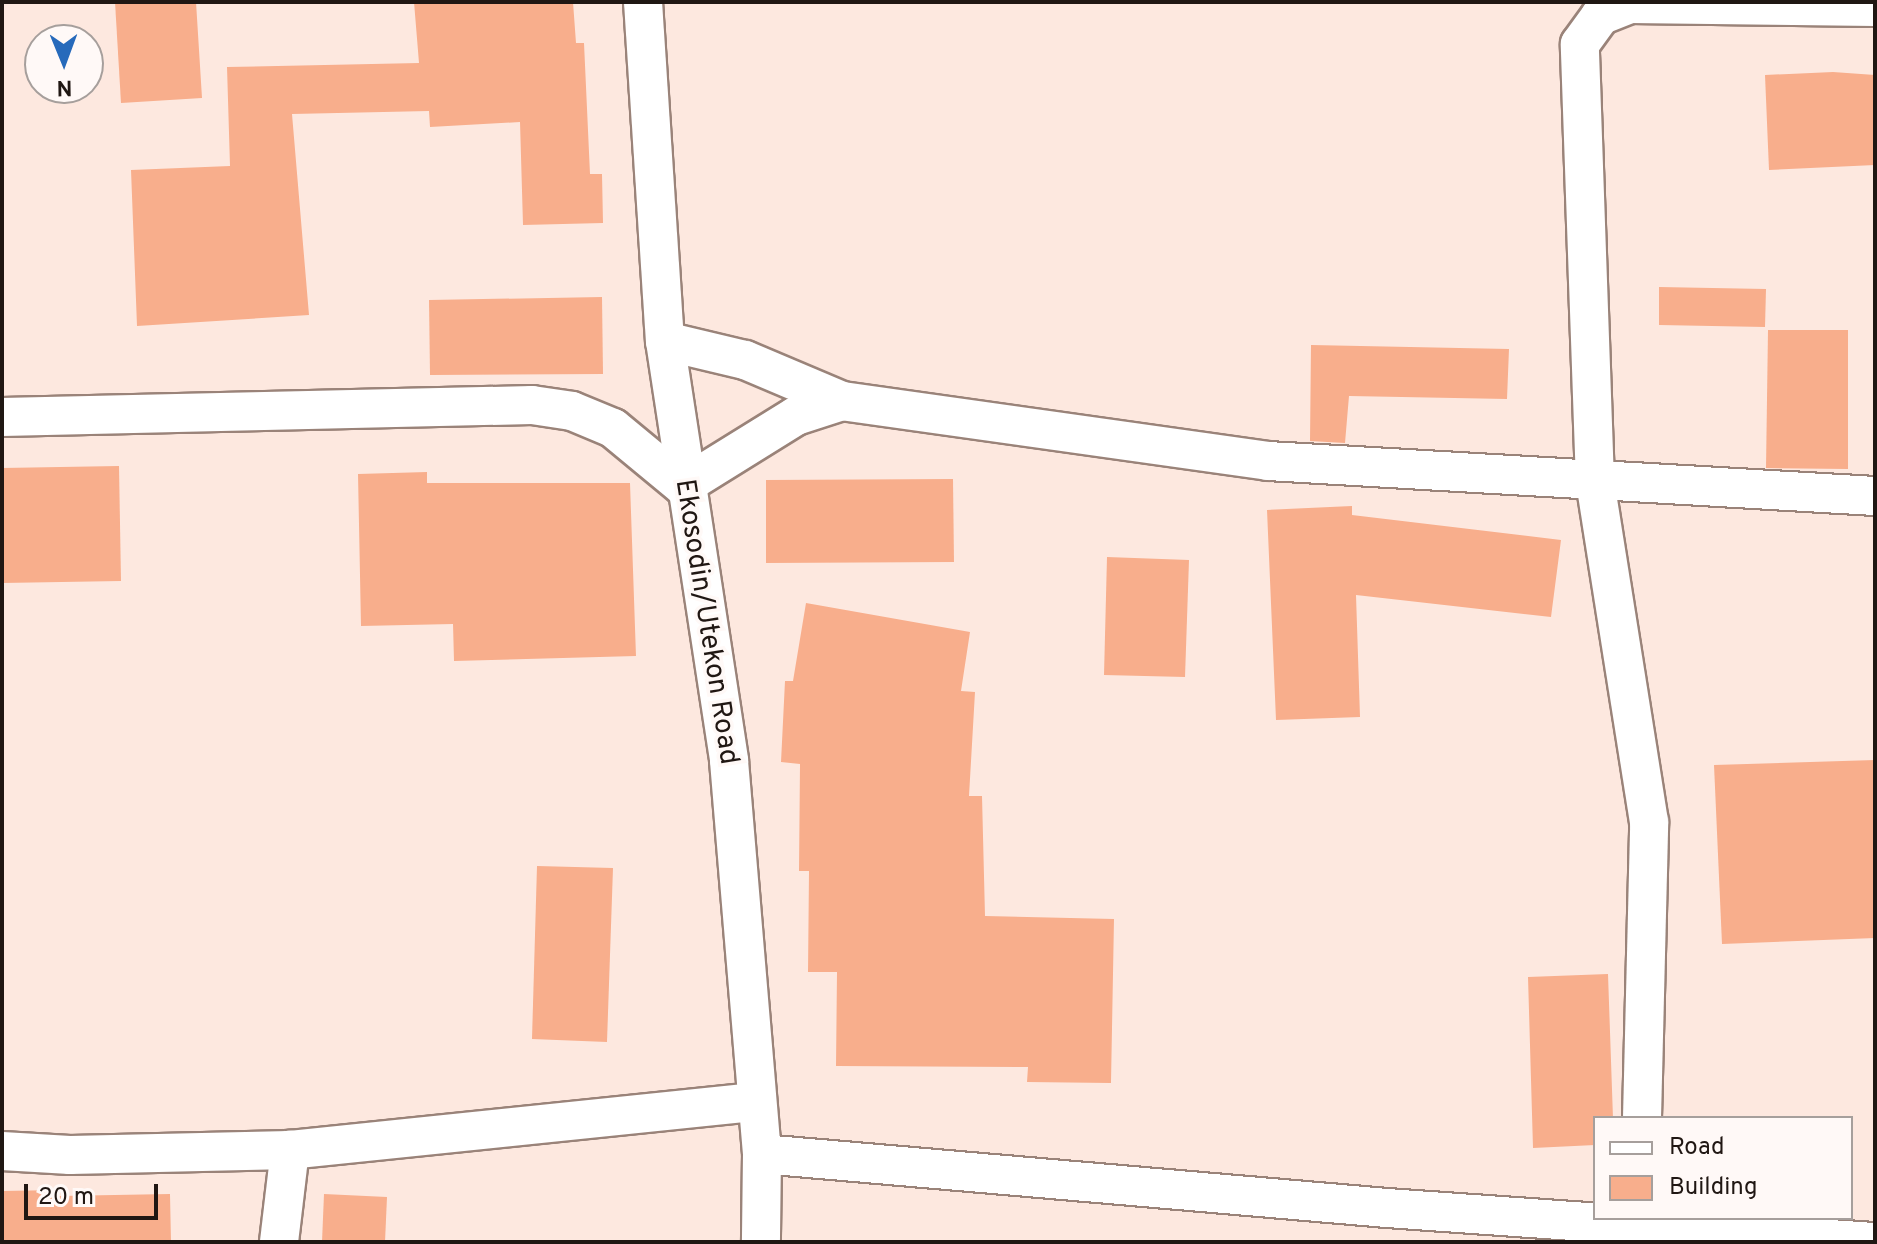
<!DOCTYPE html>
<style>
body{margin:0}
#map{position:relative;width:1877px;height:1244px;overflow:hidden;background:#fde8df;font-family:Overpass,sans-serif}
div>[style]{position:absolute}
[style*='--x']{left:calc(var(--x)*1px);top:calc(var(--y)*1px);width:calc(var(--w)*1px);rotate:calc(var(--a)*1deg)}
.building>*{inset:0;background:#f8ae8c}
.roads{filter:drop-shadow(2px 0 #9a8379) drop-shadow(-2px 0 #9a8379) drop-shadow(0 2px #9a8379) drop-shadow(0 -2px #9a8379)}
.minor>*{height:38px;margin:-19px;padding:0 19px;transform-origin:19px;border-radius:19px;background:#fff}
span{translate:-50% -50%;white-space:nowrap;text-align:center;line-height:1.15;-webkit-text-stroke:7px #fff9f7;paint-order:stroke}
.street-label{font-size:28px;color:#201713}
.frame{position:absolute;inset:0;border:4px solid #201713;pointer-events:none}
.legend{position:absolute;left:1593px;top:1116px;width:260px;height:104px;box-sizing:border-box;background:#fff9f7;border:2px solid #a69f9c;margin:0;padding:10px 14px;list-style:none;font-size:24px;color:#201713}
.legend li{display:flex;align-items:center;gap:16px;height:40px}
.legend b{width:40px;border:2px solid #a69f9c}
.north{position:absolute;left:24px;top:24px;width:80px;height:80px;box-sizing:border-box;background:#fff9f7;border:2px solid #a69f9c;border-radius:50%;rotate:179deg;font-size:22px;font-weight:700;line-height:32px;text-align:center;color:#201713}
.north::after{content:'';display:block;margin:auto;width:28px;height:36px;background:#276abb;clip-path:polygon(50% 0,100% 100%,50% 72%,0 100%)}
.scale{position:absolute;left:24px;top:1184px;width:134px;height:36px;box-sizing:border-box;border:4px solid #201713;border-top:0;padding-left:10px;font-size:24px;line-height:28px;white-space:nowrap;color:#201713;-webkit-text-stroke:6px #fff9f7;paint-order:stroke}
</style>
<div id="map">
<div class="building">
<i style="clip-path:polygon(115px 2px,196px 2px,202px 98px,121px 103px)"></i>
<i style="clip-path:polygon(414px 2px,573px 2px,576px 43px,584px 43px,590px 174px,602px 174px,603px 223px,523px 225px,520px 122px,430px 127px,429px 111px,292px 114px,309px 315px,137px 326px,131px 170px,230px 166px,227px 67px,419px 63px)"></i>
<i style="clip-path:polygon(1833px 72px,1875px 75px,1875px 165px,1769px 170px,1765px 75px)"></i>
<i style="clip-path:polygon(1659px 287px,1766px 289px,1765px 327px,1659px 325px)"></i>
<i style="clip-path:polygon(602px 297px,603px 374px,430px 375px,429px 300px)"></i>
<i style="clip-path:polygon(1768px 330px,1848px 330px,1848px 469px,1766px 468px)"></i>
<i style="clip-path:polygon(1311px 345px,1509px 349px,1507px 399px,1349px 396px,1345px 443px,1310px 441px)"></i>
<i style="clip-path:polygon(119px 466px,121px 581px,2px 583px,2px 468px)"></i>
<i style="clip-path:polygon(427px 472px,427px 483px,630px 483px,636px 656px,454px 661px,453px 624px,361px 626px,358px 474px)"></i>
<i style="clip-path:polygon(953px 479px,954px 562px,766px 563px,766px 480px)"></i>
<i style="clip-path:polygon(1352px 506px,1352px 515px,1561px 540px,1551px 617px,1356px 595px,1360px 717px,1276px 720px,1267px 510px)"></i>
<i style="clip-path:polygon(1107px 557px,1189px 560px,1185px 677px,1104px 675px)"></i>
<i style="clip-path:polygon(806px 603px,970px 632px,961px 691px,975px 692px,969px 796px,982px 796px,985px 916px,1114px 919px,1111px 1083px,1027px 1082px,1028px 1067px,836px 1066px,837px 972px,808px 972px,809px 871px,799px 871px,800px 764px,781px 762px,785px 681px,793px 681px)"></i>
<i style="clip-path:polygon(1875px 760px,1875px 938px,1722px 944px,1714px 765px)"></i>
<i style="clip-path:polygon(537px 866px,613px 868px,607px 1042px,532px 1039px)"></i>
<i style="clip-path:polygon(1608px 974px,1613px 1118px,1595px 1118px,1595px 1145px,1533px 1148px,1528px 977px)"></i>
<i style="clip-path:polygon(59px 1190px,59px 1196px,170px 1194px,171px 1242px,2px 1242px,2px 1191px)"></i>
<i style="clip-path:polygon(324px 1194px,387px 1197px,385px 1242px,322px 1242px)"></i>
</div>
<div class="roads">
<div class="minor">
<i style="--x:643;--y:2;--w:340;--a:86.3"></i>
<i style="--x:665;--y:341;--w:425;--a:81.3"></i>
<i style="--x:729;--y:761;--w:394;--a:85.2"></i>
<i style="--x:762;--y:1154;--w:88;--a:90.7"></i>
<i style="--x:665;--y:341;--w:82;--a:13.4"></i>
<i style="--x:745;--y:360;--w:105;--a:22.9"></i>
<i style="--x:842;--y:401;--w:430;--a:8"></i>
<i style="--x:1268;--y:461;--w:608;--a:3.3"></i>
<i style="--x:2;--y:417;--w:530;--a:-1.3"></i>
<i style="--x:532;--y:405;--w:40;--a:8.5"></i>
<i style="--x:572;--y:411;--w:44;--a:22.5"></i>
<i style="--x:613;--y:428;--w:91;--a:39.6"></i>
<i style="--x:683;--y:486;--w:133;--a:-31.8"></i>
<i style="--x:796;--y:416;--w:48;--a:-18.1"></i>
<i style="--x:1642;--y:1118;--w:296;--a:-88.6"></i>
<i style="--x:1649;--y:822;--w:344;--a:-99"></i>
<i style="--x:1595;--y:482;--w:438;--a:-92"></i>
<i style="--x:1580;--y:44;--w:34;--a:-54"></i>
<i style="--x:1600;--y:16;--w:32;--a:-22"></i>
<i style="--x:1630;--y:4;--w:245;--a:0.7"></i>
<i style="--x:2;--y:1151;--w:68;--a:3.4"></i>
<i style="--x:70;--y:1155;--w:220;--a:-1.3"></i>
<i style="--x:290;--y:1150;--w:468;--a:-5.9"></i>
<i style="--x:762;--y:1154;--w:627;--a:4.94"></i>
<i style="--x:1387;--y:1208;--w:489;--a:4"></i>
<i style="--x:279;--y:1242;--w:93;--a:-83.2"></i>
</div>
</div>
<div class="street-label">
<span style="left:706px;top:622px;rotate:81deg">Ekosodin/Utekon Road</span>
</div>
<div class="frame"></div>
<ul class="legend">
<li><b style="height:10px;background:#fff"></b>Road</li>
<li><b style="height:22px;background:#f8ae8c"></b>Building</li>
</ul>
<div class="north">N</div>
<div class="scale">20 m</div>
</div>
